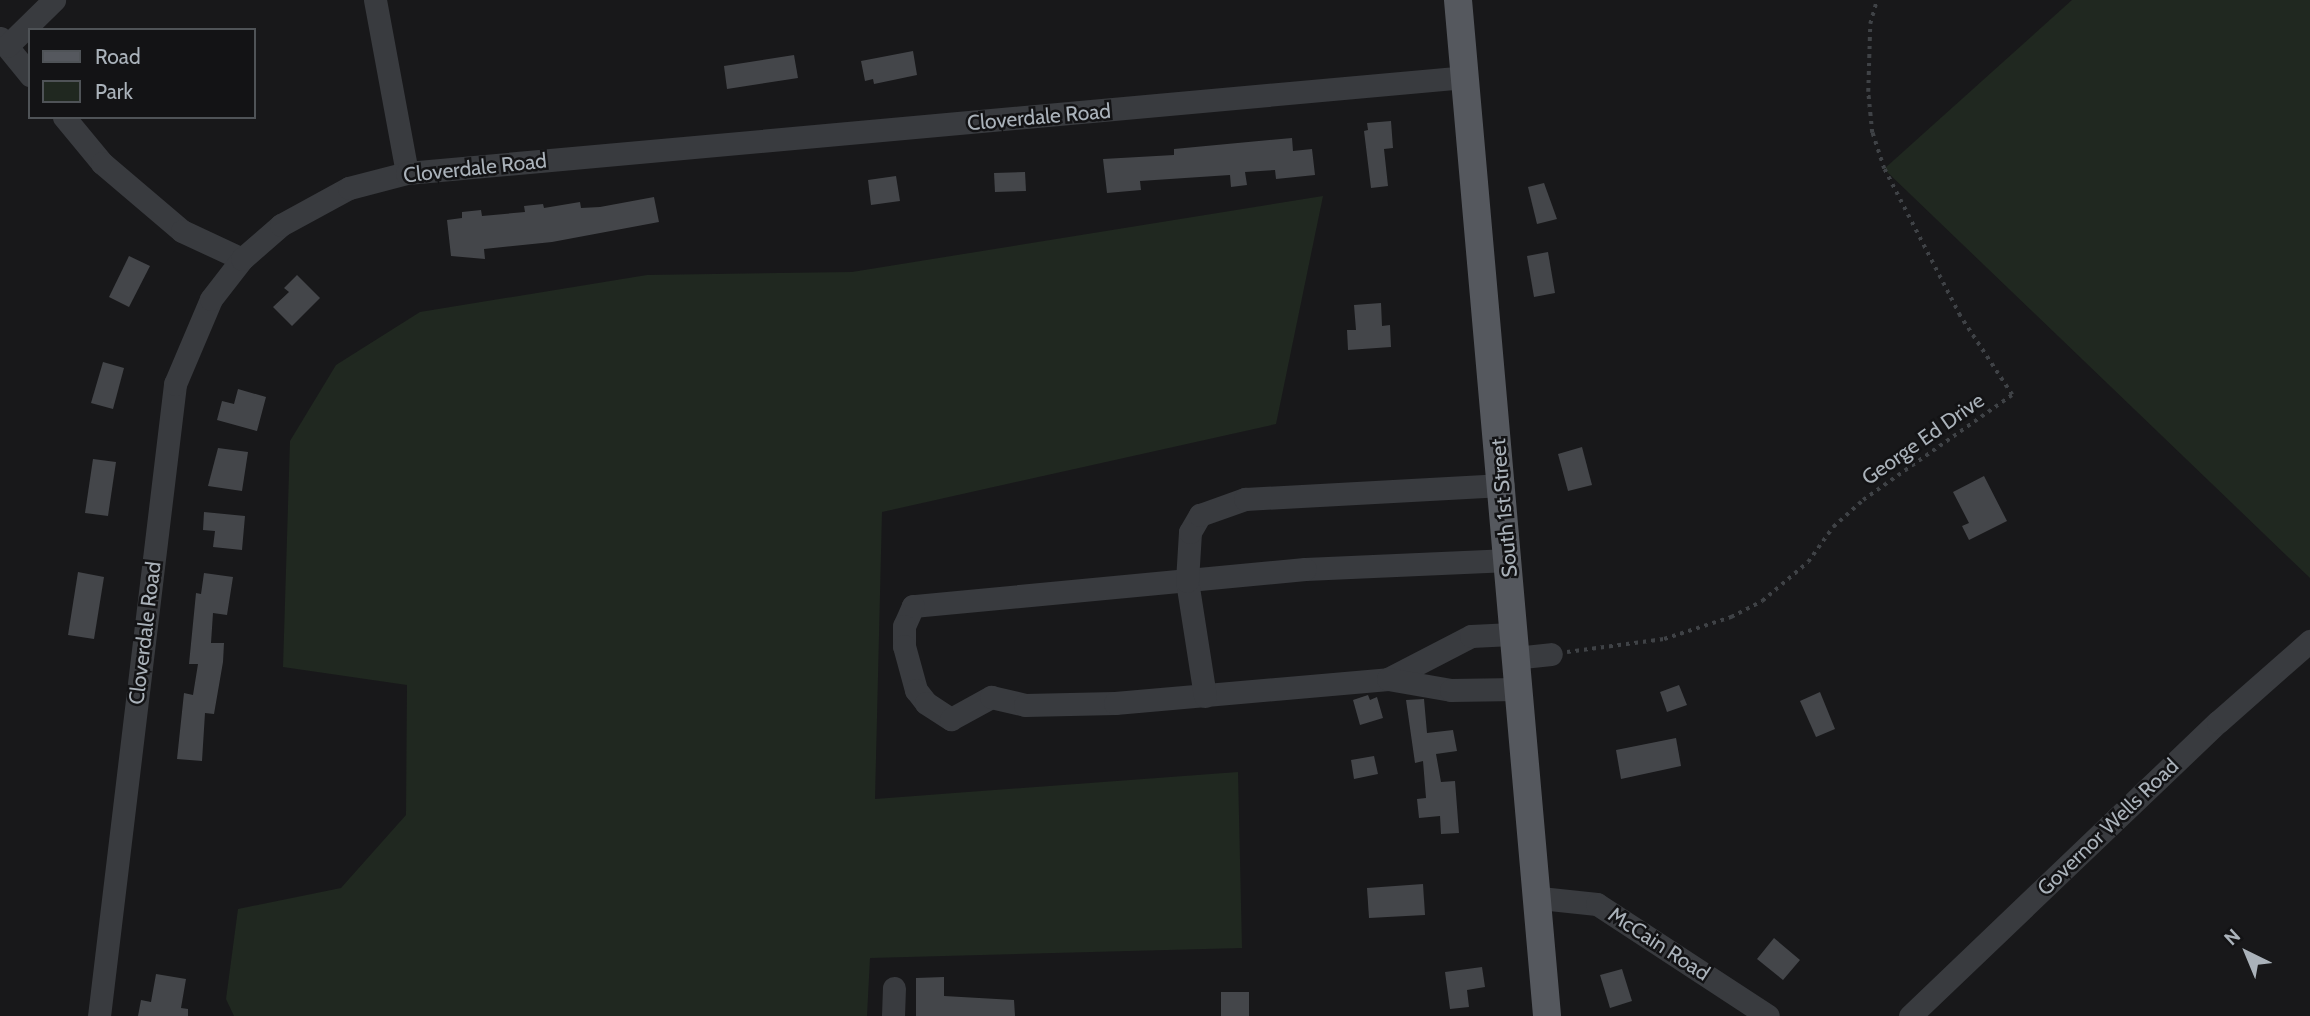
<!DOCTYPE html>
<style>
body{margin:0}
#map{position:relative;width:2310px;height:1016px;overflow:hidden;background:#18181a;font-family:Cabin,sans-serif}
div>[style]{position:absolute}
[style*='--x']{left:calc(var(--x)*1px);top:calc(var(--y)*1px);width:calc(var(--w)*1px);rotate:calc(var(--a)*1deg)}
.green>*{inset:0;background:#202820}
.building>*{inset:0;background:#44464a}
.path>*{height:3.5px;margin-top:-1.75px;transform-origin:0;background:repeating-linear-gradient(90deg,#3f4246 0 3.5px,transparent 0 8.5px)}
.minor>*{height:23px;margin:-11.5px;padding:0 11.5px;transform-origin:11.5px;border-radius:11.5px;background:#393b3f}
.major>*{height:28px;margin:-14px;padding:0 14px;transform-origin:14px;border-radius:14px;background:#55585e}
span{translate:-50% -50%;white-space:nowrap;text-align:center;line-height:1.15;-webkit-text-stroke:5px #131315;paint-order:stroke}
.street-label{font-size:21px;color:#aab2ba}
.legend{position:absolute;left:28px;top:28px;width:228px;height:91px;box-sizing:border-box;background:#131315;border:2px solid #4f5357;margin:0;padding:9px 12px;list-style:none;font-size:21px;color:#aab2ba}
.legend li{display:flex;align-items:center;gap:14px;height:35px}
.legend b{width:35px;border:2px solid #4f5357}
.north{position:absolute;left:2212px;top:918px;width:70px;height:70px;-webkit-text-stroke:5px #131315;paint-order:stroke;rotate:317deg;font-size:19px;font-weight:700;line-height:28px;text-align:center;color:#aab2ba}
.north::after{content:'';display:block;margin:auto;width:24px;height:32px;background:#aab2ba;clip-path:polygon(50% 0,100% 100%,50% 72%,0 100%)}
</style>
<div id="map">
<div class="green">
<i style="clip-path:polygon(2072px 0,2310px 0,2310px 578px,1884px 169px)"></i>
<i style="clip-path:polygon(1323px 196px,1276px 424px,882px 512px,875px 799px,1238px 772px,1242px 948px,870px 958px,867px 1016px,234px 1016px,226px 999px,238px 909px,341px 888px,406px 815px,407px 685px,283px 667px,290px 441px,336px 365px,420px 312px,647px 275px,852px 272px)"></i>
</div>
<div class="building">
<i style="clip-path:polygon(913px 51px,917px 75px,874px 84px,873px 79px,865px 81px,861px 61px)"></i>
<i style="clip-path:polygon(794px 55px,798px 78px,727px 89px,724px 66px)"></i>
<i style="clip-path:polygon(1391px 121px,1393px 148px,1384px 149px,1388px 186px,1371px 188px,1364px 131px,1368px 130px,1367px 123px)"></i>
<i style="clip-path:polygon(1292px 138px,1293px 151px,1312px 149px,1315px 175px,1276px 179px,1275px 170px,1245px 172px,1247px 185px,1231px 187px,1230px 175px,1140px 181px,1141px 190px,1107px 193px,1103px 159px,1174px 155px,1174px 149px)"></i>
<i style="clip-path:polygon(1025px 172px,1026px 191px,995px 192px,994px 173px)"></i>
<i style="clip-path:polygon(896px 176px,900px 201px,871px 205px,868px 180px)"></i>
<i style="clip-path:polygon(1544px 183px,1557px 219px,1537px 224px,1528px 187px)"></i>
<i style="clip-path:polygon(654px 197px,659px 222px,552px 242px,484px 249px,485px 259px,451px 256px,447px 220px,462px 218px,462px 212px,481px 210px,482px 216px,525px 212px,524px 206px,543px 204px,544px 208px,580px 202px,581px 208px,600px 207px)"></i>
<i style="clip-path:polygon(1548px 252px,1555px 293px,1534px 297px,1527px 256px)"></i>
<i style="clip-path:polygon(129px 256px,150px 266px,129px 307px,109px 297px)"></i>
<i style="clip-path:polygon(297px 275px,320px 298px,292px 326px,273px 307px,289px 292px,284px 288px)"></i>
<i style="clip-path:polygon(1381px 303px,1382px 326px,1390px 325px,1391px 347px,1348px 350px,1347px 330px,1356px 330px,1354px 305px)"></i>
<i style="clip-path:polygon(103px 362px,124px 368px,113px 409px,91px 403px)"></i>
<i style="clip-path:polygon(238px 389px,266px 397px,257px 431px,217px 420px,222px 401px,234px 404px)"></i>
<i style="clip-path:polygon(1582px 447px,1592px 485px,1568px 491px,1558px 454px)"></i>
<i style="clip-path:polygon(218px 448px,248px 452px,242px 491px,208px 486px)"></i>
<i style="clip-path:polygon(93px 459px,116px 462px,108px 516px,85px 513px)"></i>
<i style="clip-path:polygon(1984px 476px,2007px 521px,1969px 540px,1962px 526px,1969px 523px,1953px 492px)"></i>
<i style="clip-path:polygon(204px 512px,245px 516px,242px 550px,213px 547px,215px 531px,203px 530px)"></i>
<i style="clip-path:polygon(78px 572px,104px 577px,94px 639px,68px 635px)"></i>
<i style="clip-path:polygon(204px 573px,233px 577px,227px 615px,213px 613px,211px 643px,224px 643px,223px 662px,214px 714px,205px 713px,202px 761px,177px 759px,184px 693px,193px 695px,198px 664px,189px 664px,196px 593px,201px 594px)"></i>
<i style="clip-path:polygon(1679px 685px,1687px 705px,1667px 712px,1660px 692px)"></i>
<i style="clip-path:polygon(1820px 692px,1835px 729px,1816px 737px,1800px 701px)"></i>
<i style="clip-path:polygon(1368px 695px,1370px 700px,1377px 697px,1383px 718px,1360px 725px,1353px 700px)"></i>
<i style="clip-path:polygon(1424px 699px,1427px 733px,1453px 730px,1457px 751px,1436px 754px,1441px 782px,1455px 781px,1459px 833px,1441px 834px,1440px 816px,1419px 818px,1417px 799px,1426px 798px,1423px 761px,1415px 763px,1406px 700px)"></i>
<i style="clip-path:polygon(1676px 738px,1681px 766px,1621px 779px,1616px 750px)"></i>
<i style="clip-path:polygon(1374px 756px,1378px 774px,1354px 779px,1351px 760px)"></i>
<i style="clip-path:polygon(1423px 884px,1425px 915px,1369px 918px,1367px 888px)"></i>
<i style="clip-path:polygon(1774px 938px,1800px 960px,1783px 980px,1757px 959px)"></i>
<i style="clip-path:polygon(1482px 967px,1485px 987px,1467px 990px,1469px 1007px,1450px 1009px,1445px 972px)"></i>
<i style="clip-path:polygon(1622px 969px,1632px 1001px,1610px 1008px,1600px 975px)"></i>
<i style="clip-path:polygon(156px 974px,186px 979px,181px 1008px,188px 1009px,188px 1016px,138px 1016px,141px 1000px,151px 1002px)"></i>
<i style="clip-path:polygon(944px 977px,944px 996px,1014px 1000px,1015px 1016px,916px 1016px,916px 978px)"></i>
<i style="clip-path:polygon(1221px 992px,1249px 992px,1249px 1016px,1221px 1016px)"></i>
</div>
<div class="path">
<i style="--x:1567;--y:652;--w:98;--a:-7.6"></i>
<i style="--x:1664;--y:639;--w:71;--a:-18.2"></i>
<i style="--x:1731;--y:617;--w:35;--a:-27"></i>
<i style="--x:1762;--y:601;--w:60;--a:-40.3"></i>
<i style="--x:1808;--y:562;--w:43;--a:-54.5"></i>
<i style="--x:1833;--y:527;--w:40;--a:-42"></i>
<i style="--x:1863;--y:500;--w:182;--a:-35.2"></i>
<i style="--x:2012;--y:395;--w:95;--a:-123.4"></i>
<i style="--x:1960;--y:316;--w:165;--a:-117.3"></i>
<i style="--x:1884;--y:169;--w:38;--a:-108"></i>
<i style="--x:1872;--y:133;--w:41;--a:-95.6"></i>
<i style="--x:1868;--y:92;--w:68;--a:-88.3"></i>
<i style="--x:1870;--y:24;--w:25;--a:-74"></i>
</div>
<div class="minor">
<i style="--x:375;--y:0;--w:176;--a:79.5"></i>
<i style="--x:0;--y:38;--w:48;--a:51"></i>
<i style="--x:7;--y:46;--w:66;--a:-44.4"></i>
<i style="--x:64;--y:117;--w:60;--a:50.4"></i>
<i style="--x:102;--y:163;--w:105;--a:40.4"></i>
<i style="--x:182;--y:231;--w:66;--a:25"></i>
<i style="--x:1509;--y:560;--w:204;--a:177.5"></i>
<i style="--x:1305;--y:569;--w:394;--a:174.6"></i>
<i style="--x:913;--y:606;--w:22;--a:114"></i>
<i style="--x:904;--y:626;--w:20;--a:90"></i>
<i style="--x:904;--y:646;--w:46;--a:74.7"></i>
<i style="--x:916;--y:690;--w:16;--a:52"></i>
<i style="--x:926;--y:703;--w:30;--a:33"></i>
<i style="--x:951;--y:719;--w:46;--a:-28.8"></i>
<i style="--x:991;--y:697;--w:35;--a:13"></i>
<i style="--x:1025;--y:705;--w:90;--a:-1.3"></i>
<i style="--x:1115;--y:703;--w:274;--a:-5"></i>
<i style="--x:1388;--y:679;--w:93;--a:-27.4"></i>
<i style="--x:1471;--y:636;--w:41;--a:-2.8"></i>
<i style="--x:1514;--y:658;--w:37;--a:-6"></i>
<i style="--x:1388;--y:679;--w:64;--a:9.9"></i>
<i style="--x:1451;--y:690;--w:66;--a:-0.9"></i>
<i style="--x:1205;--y:696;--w:116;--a:-98.9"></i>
<i style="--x:1187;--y:581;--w:49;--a:-86.5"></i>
<i style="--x:1190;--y:532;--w:20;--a:-60"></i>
<i style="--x:1200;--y:515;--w:48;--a:-19.6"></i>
<i style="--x:1245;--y:499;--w:258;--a:-3.1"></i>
<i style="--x:1540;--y:898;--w:57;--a:6"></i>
<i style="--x:1597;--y:904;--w:204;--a:33.2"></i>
<i style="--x:99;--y:1016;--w:637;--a:-83.14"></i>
<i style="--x:175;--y:384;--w:92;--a:-67"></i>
<i style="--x:211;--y:299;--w:51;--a:-52.2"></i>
<i style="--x:242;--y:259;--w:52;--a:-41.1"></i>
<i style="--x:281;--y:225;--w:77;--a:-28.6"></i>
<i style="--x:349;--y:188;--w:60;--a:-14.5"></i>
<i style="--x:407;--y:173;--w:1062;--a:-5.18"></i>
<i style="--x:893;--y:1016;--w:28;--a:-88"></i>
<i style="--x:1910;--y:1016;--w:426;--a:-43.7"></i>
<i style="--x:2218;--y:722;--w:123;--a:-41.4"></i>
</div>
<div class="major">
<i style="--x:1458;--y:0;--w:1020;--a:84.99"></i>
</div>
<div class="street-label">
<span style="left:1039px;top:117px;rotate:-5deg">Cloverdale Road</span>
<span style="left:475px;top:168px;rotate:-6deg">Cloverdale Road</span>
<span style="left:1923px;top:439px;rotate:-35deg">George Ed Drive</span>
<span style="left:1504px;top:508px;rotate:-95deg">South 1st Street</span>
<span style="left:145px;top:633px;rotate:-83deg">Cloverdale Road</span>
<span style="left:2108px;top:827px;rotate:-44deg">Governor Wells Road</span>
<span style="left:1659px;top:944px;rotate:33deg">McCain Road</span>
</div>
<ul class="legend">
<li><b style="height:9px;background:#55585e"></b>Road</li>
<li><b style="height:19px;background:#202820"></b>Park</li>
</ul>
<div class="north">N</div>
</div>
